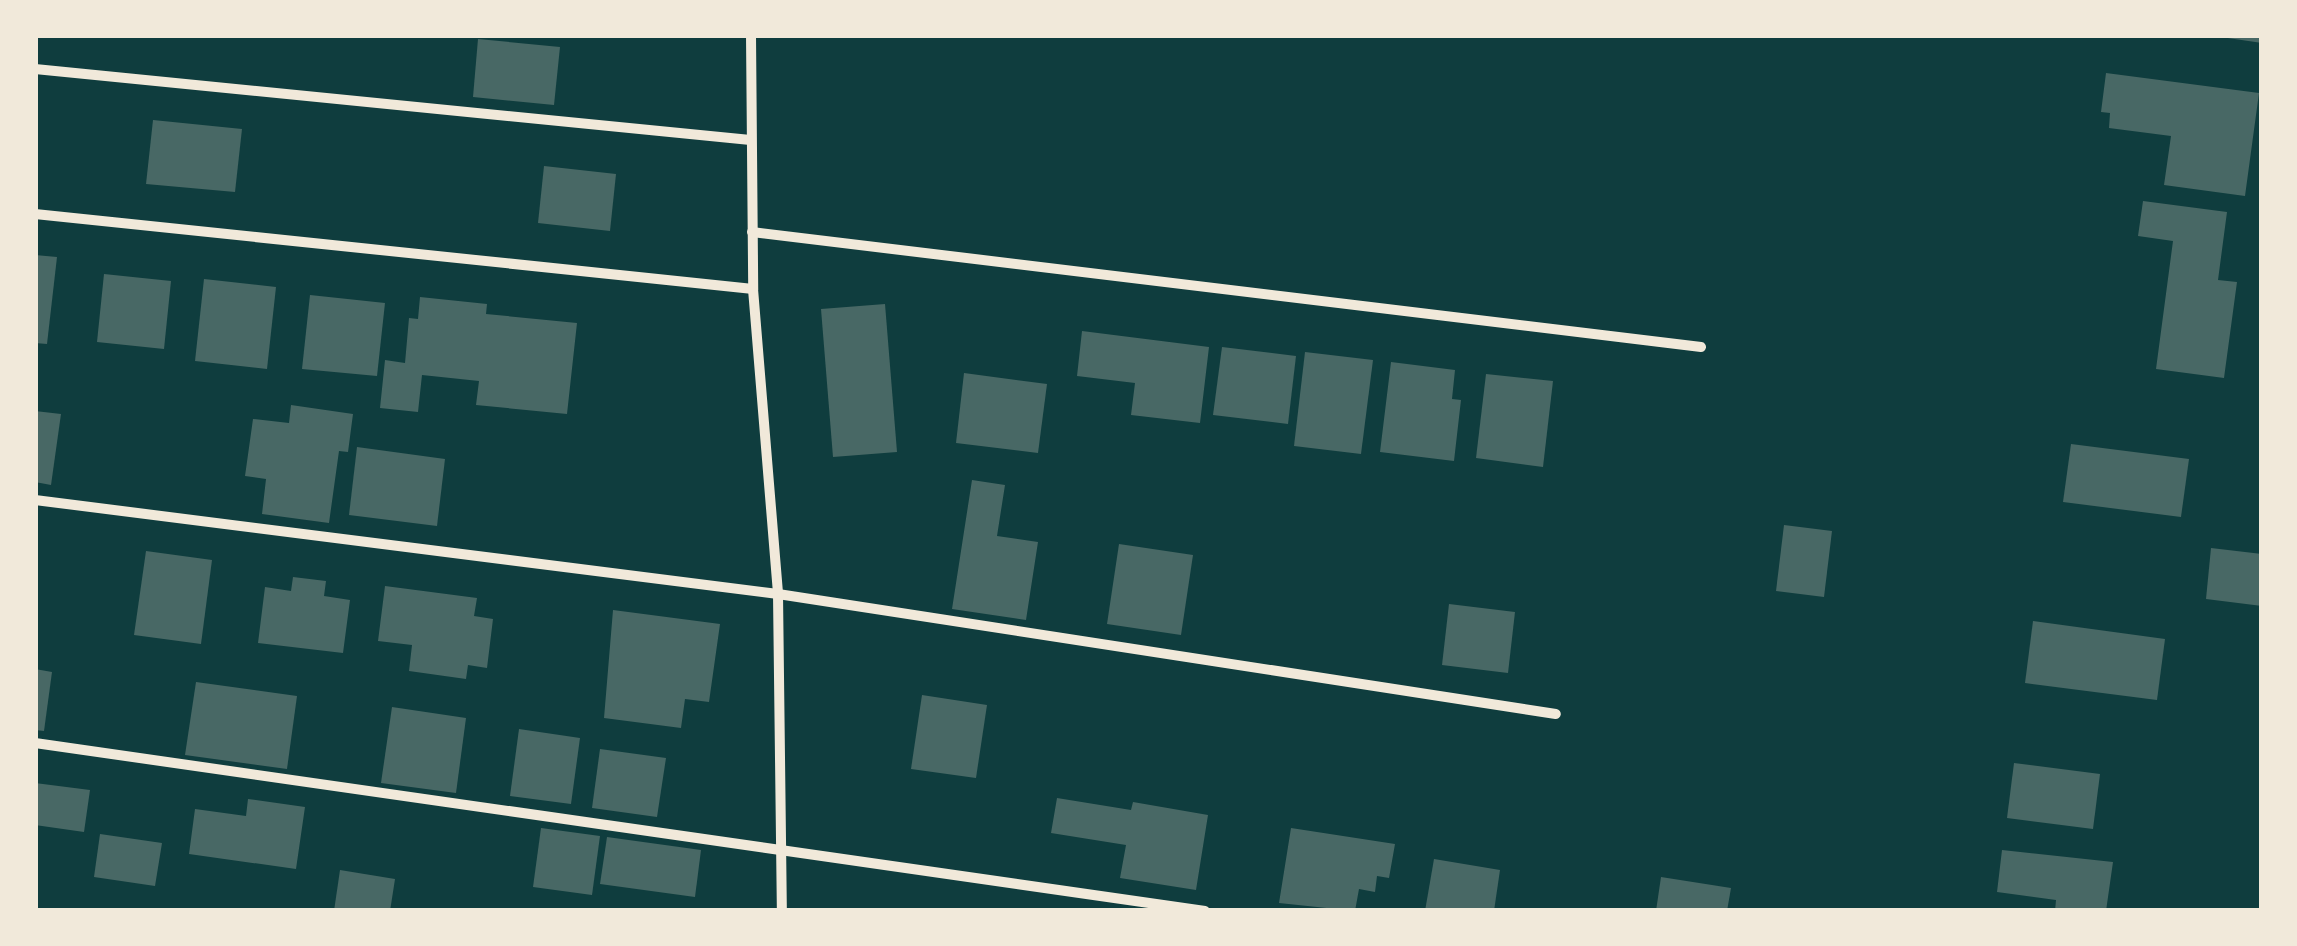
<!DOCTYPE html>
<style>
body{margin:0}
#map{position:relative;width:2297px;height:946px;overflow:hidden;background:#0f3d3e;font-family:"PT Sans Narrow",sans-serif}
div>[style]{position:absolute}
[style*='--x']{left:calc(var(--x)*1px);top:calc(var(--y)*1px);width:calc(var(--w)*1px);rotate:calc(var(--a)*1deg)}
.building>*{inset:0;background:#486865}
.minor>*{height:10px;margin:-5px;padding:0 5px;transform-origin:5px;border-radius:5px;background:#f1e9da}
span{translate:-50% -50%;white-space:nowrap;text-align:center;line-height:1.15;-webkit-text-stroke:10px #f1e9da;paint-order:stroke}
.frame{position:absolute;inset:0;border:38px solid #f1e9da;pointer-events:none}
</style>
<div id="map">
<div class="building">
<i style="clip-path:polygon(2221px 35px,2262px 35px,2262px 43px,2221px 37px)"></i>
<i style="clip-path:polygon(478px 39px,560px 47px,554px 105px,473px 97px)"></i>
<i style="clip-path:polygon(2106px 73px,2259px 93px,2245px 196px,2164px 185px,2171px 136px,2109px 128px,2110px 113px,2101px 112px)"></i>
<i style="clip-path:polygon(153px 120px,242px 129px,235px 192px,146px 184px)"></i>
<i style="clip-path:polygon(544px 166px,616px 174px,610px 231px,538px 223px)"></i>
<i style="clip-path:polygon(2143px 201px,2227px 212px,2218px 280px,2237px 282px,2224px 378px,2156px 369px,2173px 241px,2138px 236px)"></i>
<i style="clip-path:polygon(35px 255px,57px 257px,47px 344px,35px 343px)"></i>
<i style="clip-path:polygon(104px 274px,171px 281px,164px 349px,97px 342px)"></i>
<i style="clip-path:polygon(204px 279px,276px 287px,267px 369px,195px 361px)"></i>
<i style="clip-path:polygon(310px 295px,385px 303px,377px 376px,302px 369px)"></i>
<i style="clip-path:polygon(420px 297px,487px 304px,486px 314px,577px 323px,567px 414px,476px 405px,479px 381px,422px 375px,418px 412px,380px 408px,385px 360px,405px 363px,409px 318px,418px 319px)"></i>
<i style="clip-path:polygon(885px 304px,897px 452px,833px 457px,821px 309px)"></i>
<i style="clip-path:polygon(1082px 331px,1209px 347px,1200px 423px,1131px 415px,1135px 383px,1077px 376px)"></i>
<i style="clip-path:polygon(1222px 347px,1296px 356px,1288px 424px,1213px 415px)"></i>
<i style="clip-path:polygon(1305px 352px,1373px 360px,1361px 454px,1294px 446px)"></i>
<i style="clip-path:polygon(1391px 362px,1455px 370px,1452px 399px,1461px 400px,1454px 461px,1380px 452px)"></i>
<i style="clip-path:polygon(964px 373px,1047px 384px,1038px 453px,956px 443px)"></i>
<i style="clip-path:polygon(1486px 374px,1553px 381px,1543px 467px,1476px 458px)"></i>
<i style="clip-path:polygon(291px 405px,353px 414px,348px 452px,339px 451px,329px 523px,262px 514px,266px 479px,245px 476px,253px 419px,289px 423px)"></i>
<i style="clip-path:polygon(35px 411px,61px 414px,51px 485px,35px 482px)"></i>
<i style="clip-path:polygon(2071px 444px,2189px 459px,2181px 517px,2063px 502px)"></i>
<i style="clip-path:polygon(357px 447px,445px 459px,437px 526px,349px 515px)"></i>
<i style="clip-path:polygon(972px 480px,1005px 485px,997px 536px,1038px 542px,1026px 620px,952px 609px)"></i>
<i style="clip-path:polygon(1784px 525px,1832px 531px,1824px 597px,1776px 591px)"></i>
<i style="clip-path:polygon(1119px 544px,1193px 555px,1181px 635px,1107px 624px)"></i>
<i style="clip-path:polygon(2211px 548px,2262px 554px,2262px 606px,2206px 599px)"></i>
<i style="clip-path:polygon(146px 551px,212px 560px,201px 644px,134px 635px)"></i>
<i style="clip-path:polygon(293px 577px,326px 581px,324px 596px,350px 600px,343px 653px,258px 643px,265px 587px,291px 591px)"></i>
<i style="clip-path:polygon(385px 586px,477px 598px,474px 616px,493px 619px,487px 668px,468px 665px,466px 679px,409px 671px,412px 645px,378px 641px)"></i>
<i style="clip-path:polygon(1449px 604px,1515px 612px,1508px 673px,1442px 665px)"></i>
<i style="clip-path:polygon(613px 610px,720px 624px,709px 702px,685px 699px,681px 728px,604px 718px)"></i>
<i style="clip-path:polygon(2033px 621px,2165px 639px,2157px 700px,2025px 683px)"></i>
<i style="clip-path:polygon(35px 669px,52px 672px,44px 731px,35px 730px)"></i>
<i style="clip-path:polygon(196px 682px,297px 696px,287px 769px,185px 755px)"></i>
<i style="clip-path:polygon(922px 695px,987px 705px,976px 778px,911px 769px)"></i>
<i style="clip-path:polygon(392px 707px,466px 718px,456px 793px,381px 783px)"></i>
<i style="clip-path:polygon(519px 729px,580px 738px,571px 804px,510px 796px)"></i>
<i style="clip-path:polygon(600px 749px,666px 758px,657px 817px,592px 808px)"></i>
<i style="clip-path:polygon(2014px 763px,2100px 774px,2093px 829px,2007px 818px)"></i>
<i style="clip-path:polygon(35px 783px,90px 790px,84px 832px,35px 825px)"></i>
<i style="clip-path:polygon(1057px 798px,1131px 810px,1133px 802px,1208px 815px,1196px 890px,1120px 878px,1126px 845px,1051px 833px)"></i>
<i style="clip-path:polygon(248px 799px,305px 807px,296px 869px,189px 854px,195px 809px,246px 816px)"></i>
<i style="clip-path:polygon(541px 828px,600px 836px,592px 895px,533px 887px)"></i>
<i style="clip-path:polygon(1291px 828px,1395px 844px,1389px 878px,1377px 876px,1375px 892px,1359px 889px,1355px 911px,1279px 903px)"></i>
<i style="clip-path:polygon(100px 834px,162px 843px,155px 886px,94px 877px)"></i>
<i style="clip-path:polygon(607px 837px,701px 850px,695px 897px,600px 884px)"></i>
<i style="clip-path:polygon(2002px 850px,2113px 862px,2106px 911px,2055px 911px,2056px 900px,1997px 892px)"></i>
<i style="clip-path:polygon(1434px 859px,1500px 870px,1494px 911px,1425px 911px)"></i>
<i style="clip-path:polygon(340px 870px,395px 879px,390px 911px,334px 911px)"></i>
<i style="clip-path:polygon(1661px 877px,1731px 888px,1727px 911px,1656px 911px)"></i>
</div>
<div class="minor">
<i style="--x:751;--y:35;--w:254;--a:89.5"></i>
<i style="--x:753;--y:289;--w:306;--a:85.3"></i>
<i style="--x:778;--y:594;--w:317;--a:89.3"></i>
<i style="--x:35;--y:69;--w:719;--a:5.67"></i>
<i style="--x:35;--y:214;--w:722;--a:5.96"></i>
<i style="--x:752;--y:232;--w:956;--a:6.91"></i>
<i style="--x:35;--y:500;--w:749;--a:7.21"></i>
<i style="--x:778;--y:594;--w:787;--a:8.77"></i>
<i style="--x:35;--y:743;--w:1182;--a:8.17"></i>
</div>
<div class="frame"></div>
</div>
